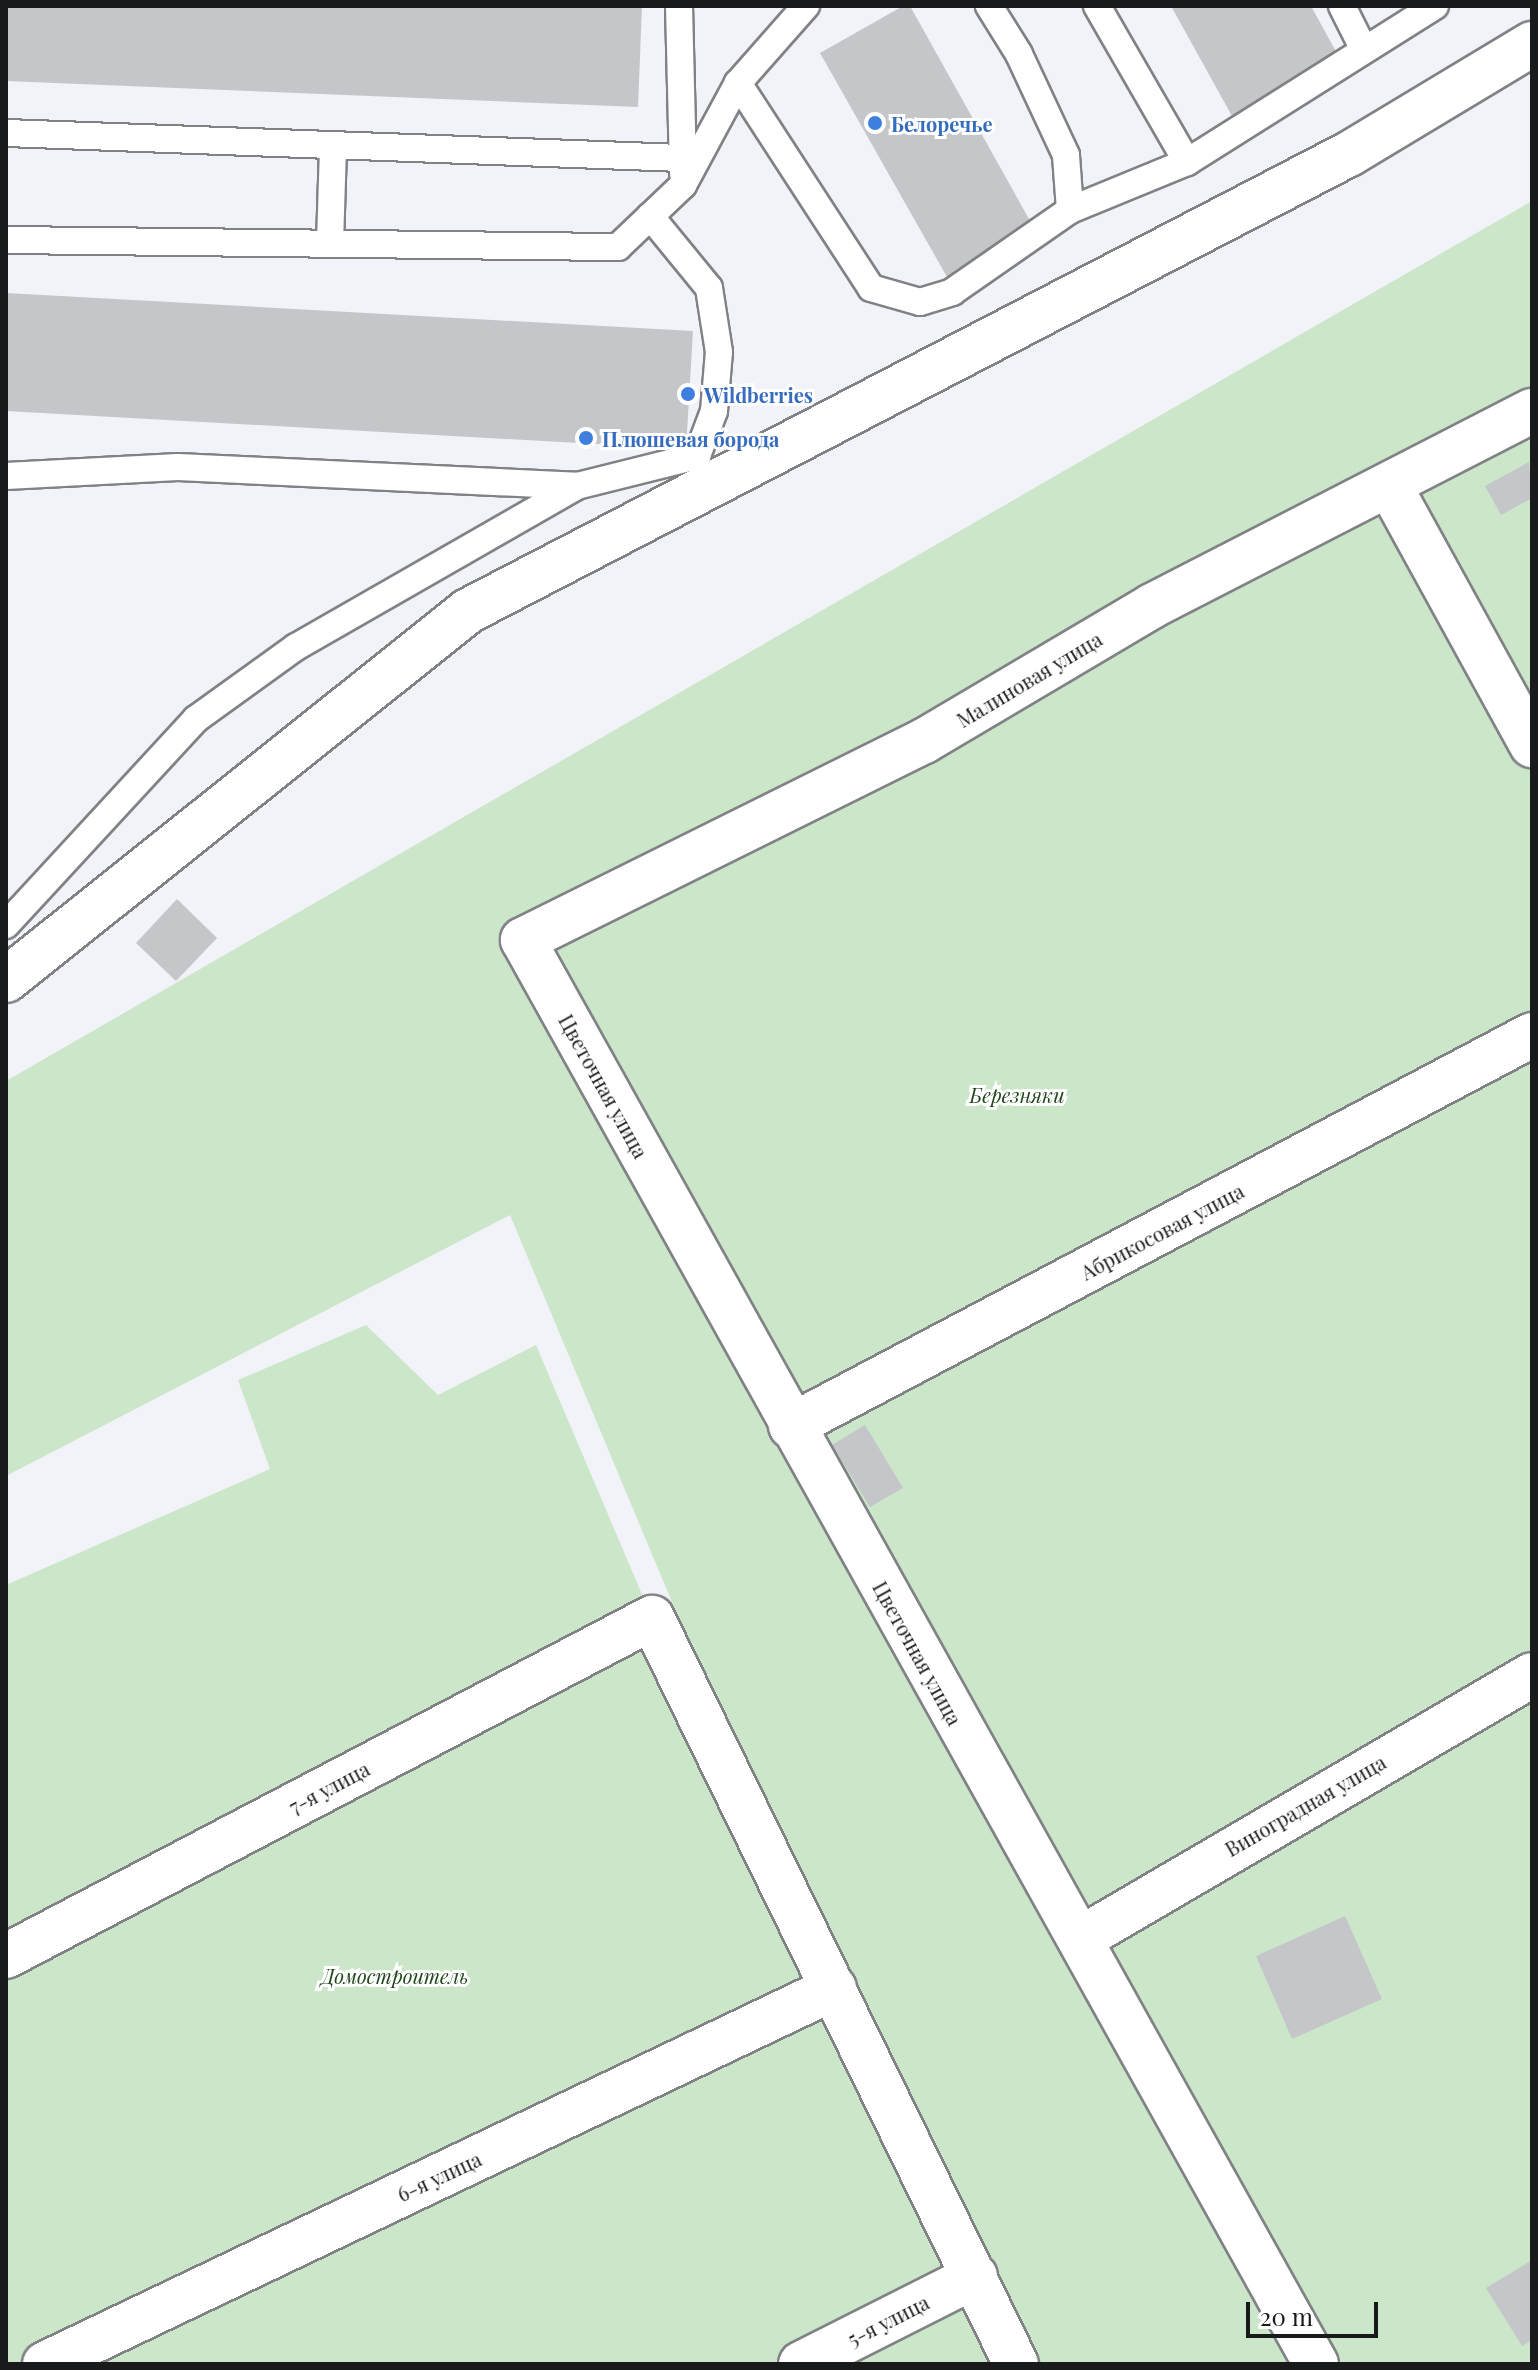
<!DOCTYPE html>
<meta charset="utf-8">
<style>
body{margin:0}
#map{position:relative;width:1538px;height:2370px;overflow:hidden;background:#f1f3f8;font-family:"Playfair Display",serif}
div>[style]{position:absolute}
[style*='--x']{left:calc(var(--x)*1px);top:calc(var(--y)*1px);width:calc(var(--w)*1px);rotate:calc(var(--a)*1deg)}
.green>*{inset:0;background:#cbe6c8}
.building>*{inset:0;background:#c4c6ca}
.roads{filter:drop-shadow(2px 0 #808286) drop-shadow(-2px 0 #808286) drop-shadow(0 2px #808286) drop-shadow(0 -2px #808286)}
.lane>*{height:26px;margin:-13px;padding:0 13px;transform-origin:13px;border-radius:13px;background:#fff}
.street>*{height:44px;margin:-22px;padding:0 22px;transform-origin:22px;border-radius:22px;background:#fff}
.dots>*{width:22px;height:22px;translate:-50% -50%;box-sizing:border-box;border:4px solid #fff;border-radius:50%}
span{translate:-50% -50%;white-space:nowrap;text-align:center;line-height:1.15;-webkit-text-stroke:6px #fff;paint-order:stroke}
.shop-label{font-size:20px;color:#366cbe;font-weight:700}
.left{translate:0 -50%;text-align:left}
.street-label{font-size:20px;color:#191a1c}
.park-label{font-size:20px;color:#20461c;font-style:italic}
.frame{position:absolute;inset:0;border:8px solid #191a1c;pointer-events:none}
.scale{position:absolute;left:1246px;top:2302px;width:132px;height:36px;box-sizing:border-box;border:4px solid #191a1c;border-top:0;padding-left:10px;font-size:24px;line-height:28px;white-space:nowrap;color:#191a1c;-webkit-text-stroke:6px #fff;paint-order:stroke}
</style>
<div id="map">
<div class="green">
<i style="clip-path:polygon(1532px 201px,1532px 2364px,6px 2364px,6px 1585px,270px 1469px,238px 1380px,366px 1325px,438px 1395px,536px 1345px,652px 1618px,826px 1970px,510px 1215px,6px 1476px,6px 1081px)"></i>
</div>
<div class="building">
<i style="clip-path:polygon(6px 6px,642px 6px,638px 107px,6px 81px)"></i>
<i style="clip-path:polygon(903px 6px,910px 6px,1034px 228px,947px 277px,820px 53px)"></i>
<i style="clip-path:polygon(1171px 6px,1311px 6px,1339px 57px,1232px 116px)"></i>
<i style="clip-path:polygon(6px 293px,693px 331px,686px 449px,6px 411px)"></i>
<i style="clip-path:polygon(1529px 462px,1532px 498px,1501px 515px,1485px 486px)"></i>
<i style="clip-path:polygon(177px 899px,217px 938px,176px 981px,136px 943px)"></i>
<i style="clip-path:polygon(865px 1425px,903px 1488px,870px 1507px,832px 1445px)"></i>
<i style="clip-path:polygon(1345px 1916px,1382px 1999px,1292px 2039px,1256px 1956px)"></i>
<i style="clip-path:polygon(1532px 2260px,1532px 2340px,1522px 2346px,1486px 2288px)"></i>
</div>
<div class="roads">
<div class="lane">
<i style="--x:679;--y:6;--w:168;--a:88.6"></i>
<i style="--x:1097;--y:6;--w:180;--a:60"></i>
<i style="--x:1342;--y:6;--w:49;--a:63.4"></i>
<i style="--x:738;--y:83;--w:244;--a:57"></i>
<i style="--x:871;--y:288;--w:51;--a:15.9"></i>
<i style="--x:920;--y:302;--w:34;--a:-17"></i>
<i style="--x:952;--y:292;--w:144;--a:-34.8"></i>
<i style="--x:1070;--y:210;--w:55;--a:-94.2"></i>
<i style="--x:1066;--y:155;--w:111;--a:-115"></i>
<i style="--x:1019;--y:54;--w:57;--a:-122"></i>
<i style="--x:6;--y:133;--w:676;--a:2.12"></i>
<i style="--x:1070;--y:210;--w:126;--a:-22.3"></i>
<i style="--x:1187;--y:162;--w:293;--a:-32.2"></i>
<i style="--x:6;--y:240;--w:612;--a:0.66"></i>
<i style="--x:618;--y:247;--w:90;--a:-43.6"></i>
<i style="--x:683;--y:185;--w:116;--a:-61.7"></i>
<i style="--x:738;--y:83;--w:103;--a:-48.6"></i>
<i style="--x:330;--y:243;--w:96;--a:-88.2"></i>
<i style="--x:6;--y:476;--w:172;--a:-3"></i>
<i style="--x:178;--y:467;--w:399;--a:2.7"></i>
<i style="--x:6;--y:925;--w:280;--a:-47.3"></i>
<i style="--x:196;--y:719;--w:123;--a:-35.8"></i>
<i style="--x:296;--y:647;--w:324;--a:-29.8"></i>
<i style="--x:577;--y:486;--w:124;--a:-14"></i>
<i style="--x:697;--y:456;--w:48;--a:-69.3"></i>
<i style="--x:714;--y:411;--w:59;--a:-85.2"></i>
<i style="--x:719;--y:352;--w:65;--a:-98.9"></i>
<i style="--x:709;--y:288;--w:93;--a:-129.3"></i>
</div>
<div class="street">
<i style="--x:1389;--y:485;--w:297;--a:61.2"></i>
<i style="--x:6;--y:980;--w:591;--a:-38.61"></i>
<i style="--x:468;--y:611;--w:992;--a:-27.42"></i>
<i style="--x:1349;--y:154;--w:214;--a:-31"></i>
<i style="--x:791;--y:1426;--w:838;--a:-27.82"></i>
<i style="--x:1080;--y:1939;--w:523;--a:-30.29"></i>
<i style="--x:6;--y:1956;--w:729;--a:-27.62"></i>
<i style="--x:652;--y:1618;--w:830;--a:63.99"></i>
<i style="--x:45;--y:2364;--w:874;--a:-25.48"></i>
<i style="--x:801;--y:2364;--w:195;--a:-26.8"></i>
<i style="--x:1316;--y:2364;--w:1630;--a:-119.11"></i>
<i style="--x:523;--y:940;--w:448;--a:-26.4"></i>
<i style="--x:924;--y:741;--w:265;--a:-30.6"></i>
<i style="--x:1152;--y:606;--w:427;--a:-27.2"></i>
</div>
</div>
<div class="dots">
<i style="left:875px;top:123px;background:#3f7fe0"></i>
<i style="left:688px;top:394px;background:#3f7fe0"></i>
<i style="left:586px;top:438px;background:#3f7fe0"></i>
</div>
<div class="shop-label">
<span class="left" style="left:891px;top:123px">Белоречье</span>
<span class="left" style="left:704px;top:394px">Wildberries</span>
<span class="left" style="left:602px;top:438px">Плюшевая борода</span>
</div>
<div class="street-label">
<span style="left:1029px;top:679px;rotate:-31deg">Малиновая улица</span>
<span style="left:604px;top:1086px;rotate:61deg">Цветочная улица</span>
<span style="left:1162px;top:1231px;rotate:-28deg">Абрикосовая улица</span>
<span style="left:918px;top:1653px;rotate:61deg">Цветочная улица</span>
<span style="left:329px;top:1787px;rotate:-28deg">7-я улица</span>
<span style="left:1305px;top:1805px;rotate:-30deg">Виноградная улица</span>
<span style="left:439px;top:2176px;rotate:-25deg">6-я улица</span>
<span style="left:888px;top:2320px;rotate:-27deg">5-я улица</span>
</div>
<div class="park-label">
<span style="left:1017px;top:1094px">Березняки</span>
<span style="left:395px;top:1975px">Домостроитель</span>
</div>
<div class="frame"></div>
<div class="scale">20 m</div>
</div>
